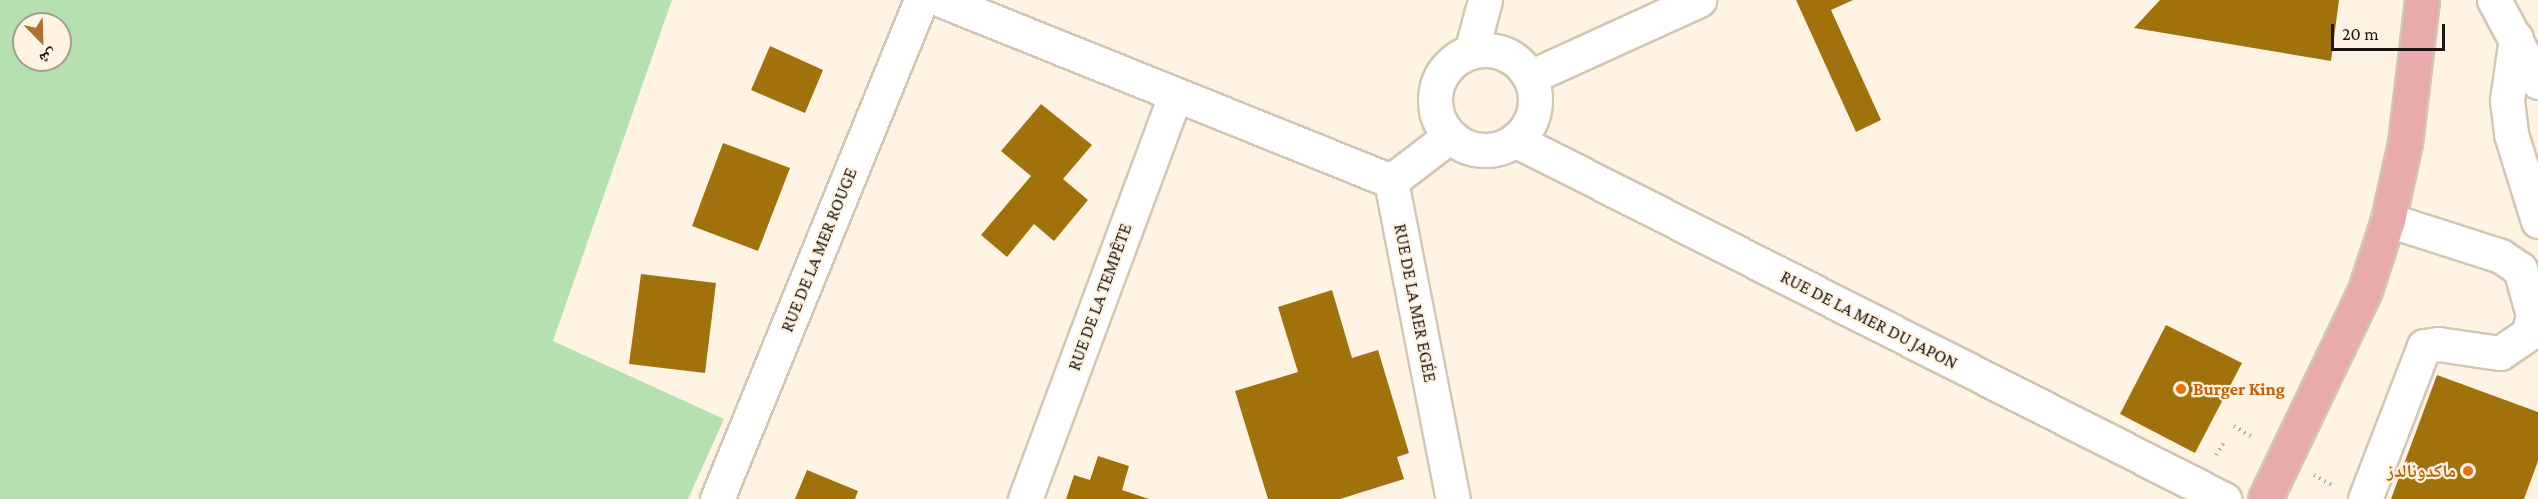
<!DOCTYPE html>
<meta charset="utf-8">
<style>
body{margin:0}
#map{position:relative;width:2538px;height:499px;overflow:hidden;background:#fff4e4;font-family:"Crimson Pro","Noto Naskh Arabic",serif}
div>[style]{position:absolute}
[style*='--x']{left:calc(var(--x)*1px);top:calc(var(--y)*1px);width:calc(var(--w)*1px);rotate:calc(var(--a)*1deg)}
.green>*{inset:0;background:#b5e1b0}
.building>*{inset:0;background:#a1720c}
.path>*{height:4px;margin-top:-2px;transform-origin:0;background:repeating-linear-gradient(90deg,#aea598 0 1.5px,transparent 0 6px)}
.roads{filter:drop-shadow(2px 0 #d3c6b2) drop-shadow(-2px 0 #d3c6b2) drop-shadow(0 2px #d3c6b2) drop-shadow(0 -2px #d3c6b2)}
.minor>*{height:33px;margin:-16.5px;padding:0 16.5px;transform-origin:16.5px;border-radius:16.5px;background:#fff}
.minor>.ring{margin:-16.5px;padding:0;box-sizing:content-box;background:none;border:33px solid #fff;border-radius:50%}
.major>*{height:33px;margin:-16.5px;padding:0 16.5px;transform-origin:16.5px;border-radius:16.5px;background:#e8aaac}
.dots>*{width:16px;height:16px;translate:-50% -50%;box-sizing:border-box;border:3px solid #fff4e4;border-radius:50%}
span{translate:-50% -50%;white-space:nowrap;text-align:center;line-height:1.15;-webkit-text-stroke:4.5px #fff4e4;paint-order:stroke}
.street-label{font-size:18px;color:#1c1710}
.food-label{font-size:18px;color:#c56008;font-weight:700}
.left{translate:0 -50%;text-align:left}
.right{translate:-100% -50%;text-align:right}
.north{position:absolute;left:12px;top:12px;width:60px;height:60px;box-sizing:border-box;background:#fff4e4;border:2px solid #a49c8f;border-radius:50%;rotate:157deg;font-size:16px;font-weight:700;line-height:24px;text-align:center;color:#1c1710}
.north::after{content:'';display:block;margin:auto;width:21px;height:27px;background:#ac7132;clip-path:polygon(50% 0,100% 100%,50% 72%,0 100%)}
.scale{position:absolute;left:2331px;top:24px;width:114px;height:27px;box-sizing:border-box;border:3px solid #1c1710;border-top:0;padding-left:8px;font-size:18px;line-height:21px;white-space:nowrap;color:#1c1710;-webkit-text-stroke:4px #fff4e4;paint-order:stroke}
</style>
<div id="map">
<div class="green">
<i style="clip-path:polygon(evenodd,0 0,672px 0,553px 341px,724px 419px,688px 499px,0 499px,0 0,24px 24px,60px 24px,60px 60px,24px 60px,24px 24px)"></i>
</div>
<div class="building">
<i style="clip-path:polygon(1796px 0,1853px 0,1831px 10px,1881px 120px,1856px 132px)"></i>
<i style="clip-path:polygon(2160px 0,2339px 0,2331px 61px,2134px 28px)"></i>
<i style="clip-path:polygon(770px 46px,823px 70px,805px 113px,751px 90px)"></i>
<i style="clip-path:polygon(1041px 104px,1092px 145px,1063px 179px,1088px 200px,1054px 241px,1034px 224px,1007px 257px,981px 235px,1031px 176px,1001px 151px)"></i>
<i style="clip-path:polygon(723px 143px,790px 168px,758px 251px,692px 226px)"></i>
<i style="clip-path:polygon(641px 274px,716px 283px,705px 373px,629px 364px)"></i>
<i style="clip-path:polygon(1332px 290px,1352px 358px,1378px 350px,1409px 453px,1397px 457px,1404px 479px,1340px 499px,1268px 499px,1235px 391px,1298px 372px,1278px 307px)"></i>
<i style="clip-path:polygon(2166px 325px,2242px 363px,2195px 453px,2120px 414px)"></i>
<i style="clip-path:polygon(2437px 375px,2538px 412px,2538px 461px,2524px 499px,2391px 499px)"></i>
<i style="clip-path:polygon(1098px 456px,1129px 466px,1122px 490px,1149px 499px,1066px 499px,1074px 475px,1090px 480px)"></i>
<i style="clip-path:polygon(807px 470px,858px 491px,855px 499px,795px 499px)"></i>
</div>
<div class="path">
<i style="--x:2234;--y:426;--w:23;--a:31"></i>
<i style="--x:2216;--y:455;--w:15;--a:-58"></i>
<i style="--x:2314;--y:475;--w:20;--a:30"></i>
</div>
<div class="roads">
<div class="minor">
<i style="--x:941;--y:0;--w:485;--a:21.9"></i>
<i style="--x:2494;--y:0;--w:93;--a:61.8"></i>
<i style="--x:2516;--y:38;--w:63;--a:98.3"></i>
<i style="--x:2507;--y:100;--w:34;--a:83"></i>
<i style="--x:2511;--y:134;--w:91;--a:72.8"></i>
<i class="ring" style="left:1435px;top:50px;width:67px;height:67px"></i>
<i style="--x:1471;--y:52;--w:54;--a:-74.9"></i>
<i style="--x:1530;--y:77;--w:186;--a:-24.5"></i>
<i style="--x:1515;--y:140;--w:795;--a:26.86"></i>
<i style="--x:1391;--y:181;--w:324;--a:79"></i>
<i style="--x:1391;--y:181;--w:74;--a:-37.3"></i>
<i style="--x:717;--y:499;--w:539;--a:-67.76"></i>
<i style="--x:1025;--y:499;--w:432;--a:-69.6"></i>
<i style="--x:2365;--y:499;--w:164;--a:-68.9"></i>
<i style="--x:2424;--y:346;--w:14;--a:-8"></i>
<i style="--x:2438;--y:344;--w:63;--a:8.3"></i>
<i style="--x:2500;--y:353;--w:34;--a:-34"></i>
<i style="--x:2528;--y:334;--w:20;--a:-75"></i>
<i style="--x:2533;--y:315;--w:48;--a:-105.8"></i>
<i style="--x:2520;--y:269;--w:23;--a:-146"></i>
<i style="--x:2501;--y:256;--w:119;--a:-162.3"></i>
</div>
<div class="major">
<i style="--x:2265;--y:499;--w:232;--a:-64.4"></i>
<i style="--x:2365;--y:290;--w:74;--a:-71.8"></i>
<i style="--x:2388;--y:220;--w:79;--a:-77.6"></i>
<i style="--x:2405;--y:143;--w:144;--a:-83.2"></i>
</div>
</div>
<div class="dots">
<i style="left:2181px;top:389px;background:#e8710a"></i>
<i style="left:2468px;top:471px;background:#e8710a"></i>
</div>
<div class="street-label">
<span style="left:819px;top:250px;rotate:-68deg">RUE DE LA MER ROUGE</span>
<span style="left:1100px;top:297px;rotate:-70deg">RUE DE LA TEMPÊTE</span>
<span style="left:1415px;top:303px;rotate:79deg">RUE DE LA MER EGÉE</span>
<span style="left:1869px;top:320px;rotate:27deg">RUE DE LA MER DU JAPON</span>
</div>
<div class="food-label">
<span class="left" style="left:2193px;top:389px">Burger King</span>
<span class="right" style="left:2456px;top:471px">ماكدونالدز</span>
</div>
<div class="north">ش</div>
<div class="scale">20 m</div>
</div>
